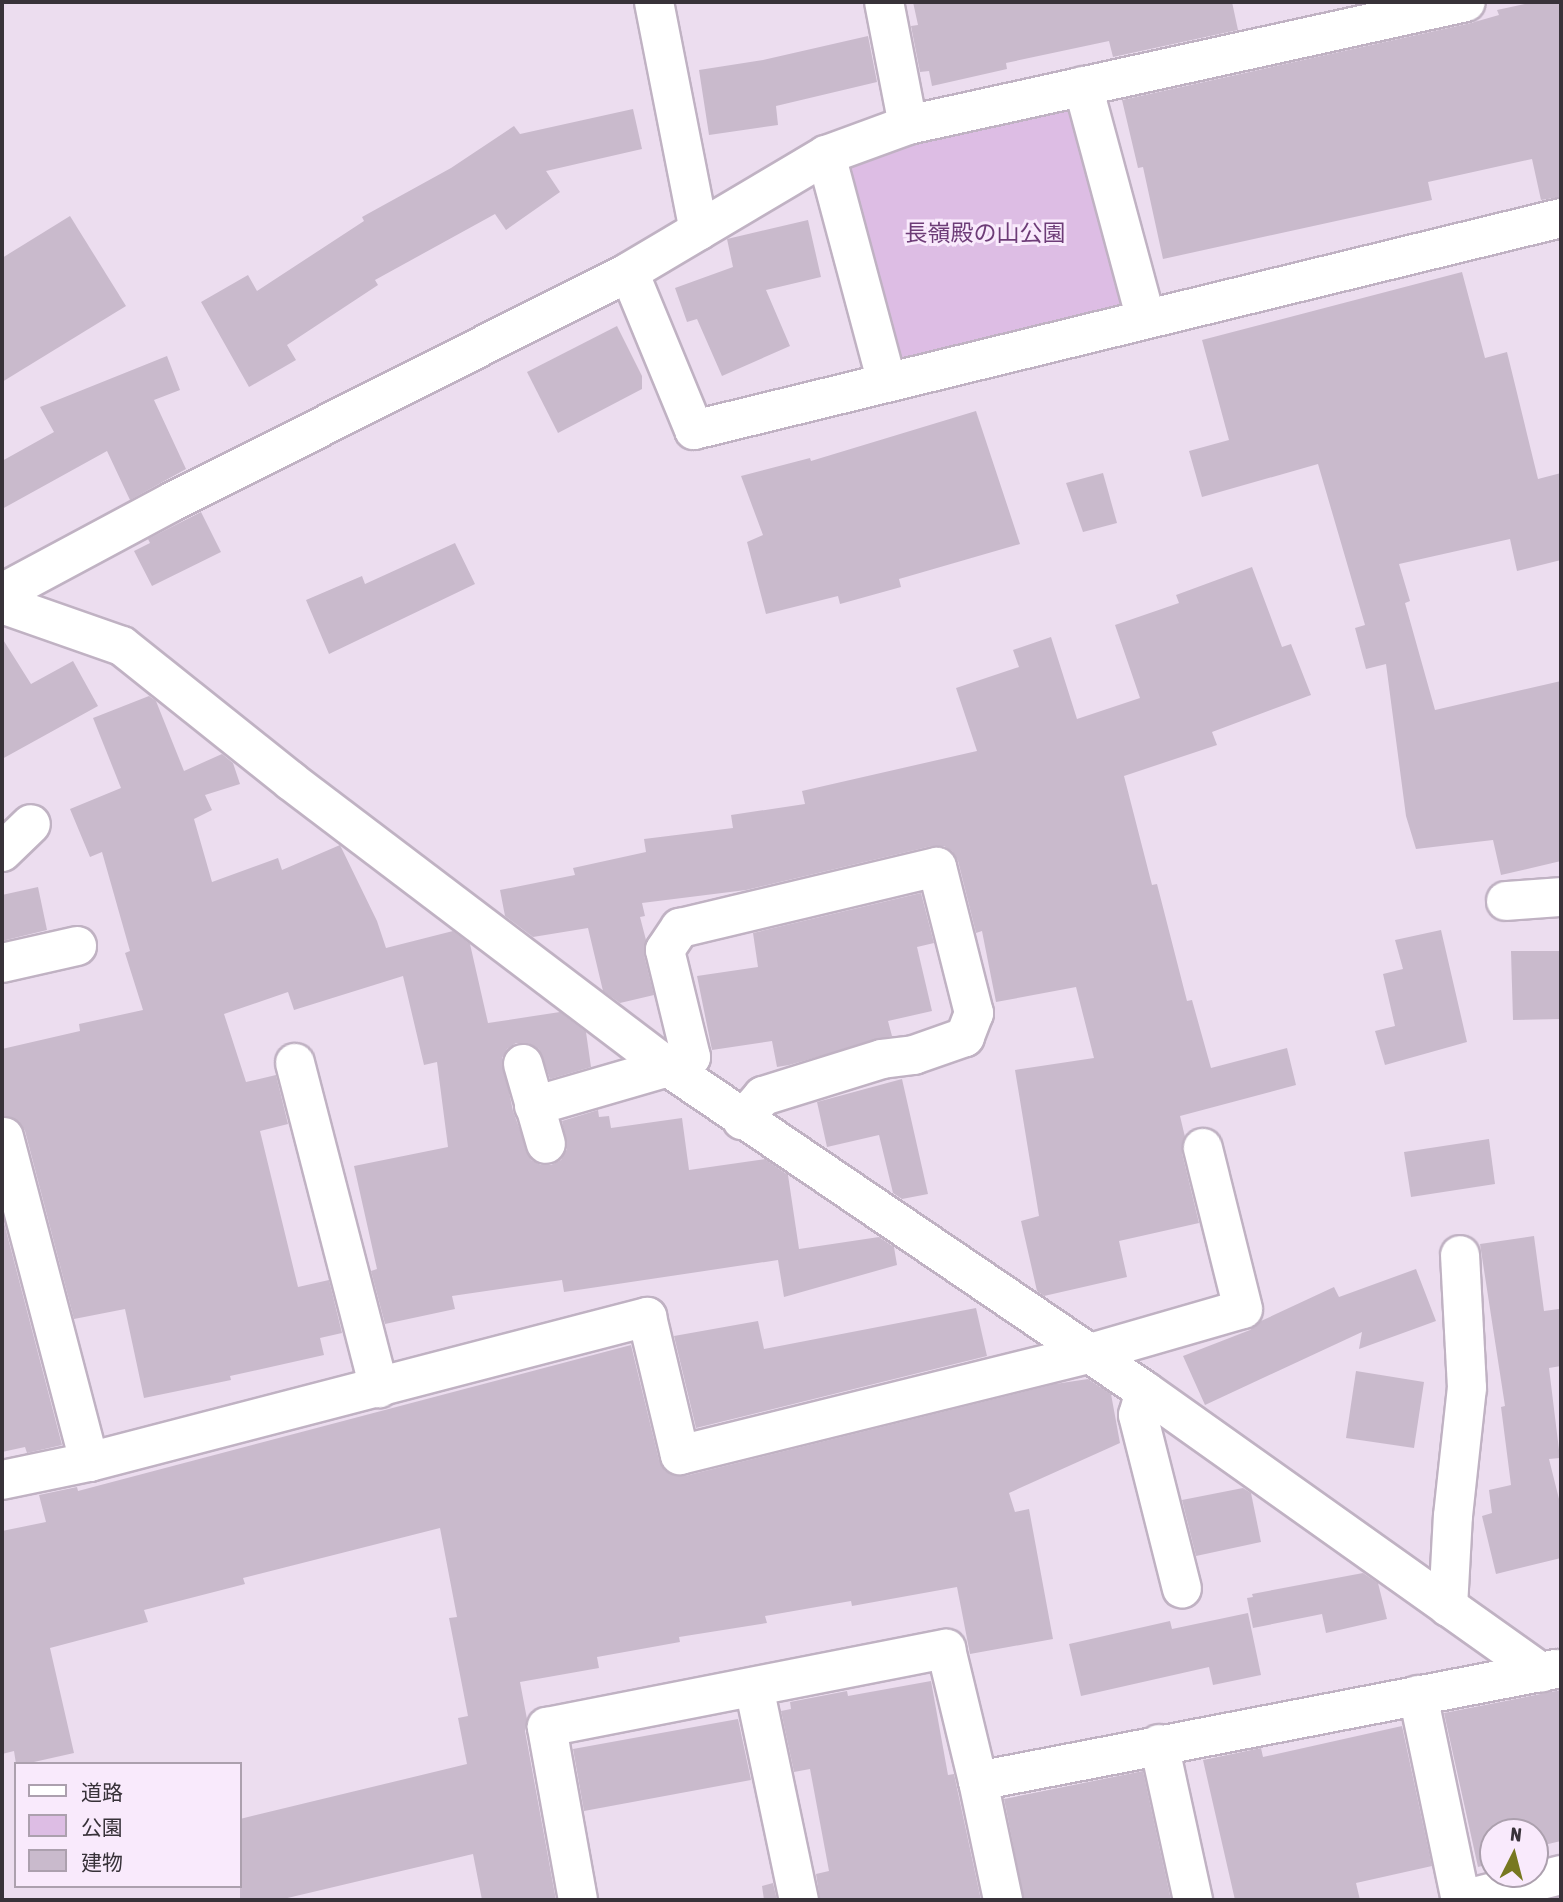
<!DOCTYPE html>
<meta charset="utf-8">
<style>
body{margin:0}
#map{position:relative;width:1563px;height:1902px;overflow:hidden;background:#ecddef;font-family:"Asap Condensed","Noto Sans JP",sans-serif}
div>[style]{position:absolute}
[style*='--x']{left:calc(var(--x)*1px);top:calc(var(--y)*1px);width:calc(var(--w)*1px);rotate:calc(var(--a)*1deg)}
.green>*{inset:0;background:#ddbde4}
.building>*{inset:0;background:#c9bacc}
.roads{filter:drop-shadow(2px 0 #c0b2c3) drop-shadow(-2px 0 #c0b2c3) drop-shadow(0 2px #c0b2c3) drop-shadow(0 -2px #c0b2c3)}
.minor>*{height:38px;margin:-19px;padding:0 19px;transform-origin:19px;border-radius:19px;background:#fff}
span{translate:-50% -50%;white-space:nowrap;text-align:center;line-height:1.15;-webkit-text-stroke:6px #f9eafc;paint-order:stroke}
.park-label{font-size:23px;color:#6d3c77}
.frame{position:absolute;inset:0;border:4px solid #383239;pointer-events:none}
.legend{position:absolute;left:14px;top:1762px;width:228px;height:126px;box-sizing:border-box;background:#f9eafc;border:2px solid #aca0ae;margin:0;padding:9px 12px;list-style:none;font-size:21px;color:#383239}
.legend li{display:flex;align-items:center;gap:14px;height:35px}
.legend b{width:35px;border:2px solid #aca0ae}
.north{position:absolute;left:1479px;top:1818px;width:70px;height:70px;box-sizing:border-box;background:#f9eafc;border:2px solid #aca0ae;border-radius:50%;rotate:6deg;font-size:19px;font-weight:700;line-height:28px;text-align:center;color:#383239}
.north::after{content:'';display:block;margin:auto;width:24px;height:32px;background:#777820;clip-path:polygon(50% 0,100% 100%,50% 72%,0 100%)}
</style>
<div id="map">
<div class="green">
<i style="clip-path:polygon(1083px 86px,1146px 319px,887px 382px,826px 155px)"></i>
</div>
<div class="building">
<i style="clip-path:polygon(913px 2px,1232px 2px,1238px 30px,1113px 57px,1109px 41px,1006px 63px,1007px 69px,932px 86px,929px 71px,920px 72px,911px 26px,918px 25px)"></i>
<i style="clip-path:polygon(1534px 2px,1561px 2px,1561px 197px,1541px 200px,1532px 159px,1428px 182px,1432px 200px,1163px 259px,1143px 167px,1138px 168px,1122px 100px,1471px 23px,1499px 15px,1497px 10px)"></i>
<i style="clip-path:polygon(868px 36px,877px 82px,776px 106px,778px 125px,709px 135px,699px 70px,763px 60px)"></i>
<i style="clip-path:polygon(633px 109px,642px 149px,546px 171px,560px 192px,506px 230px,495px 214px,375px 280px,378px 285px,287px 345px,296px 360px,249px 387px,201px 302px,248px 275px,257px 291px,364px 221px,362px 217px,451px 168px,514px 126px,520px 134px)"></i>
<i style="clip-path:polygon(70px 216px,126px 306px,2px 382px,2px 258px)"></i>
<i style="clip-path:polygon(808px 220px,821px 277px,766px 290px,790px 346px,722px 376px,697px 319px,687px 322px,675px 288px,733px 267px,727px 239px)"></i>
<i style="clip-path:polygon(1462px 272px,1485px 358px,1507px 352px,1538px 479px,1561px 473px,1561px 560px,1517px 571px,1510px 539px,1399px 564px,1410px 601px,1405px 603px,1435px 710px,1561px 681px,1561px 861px,1501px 875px,1493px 840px,1416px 849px,1406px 816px,1386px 664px,1366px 669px,1355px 628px,1365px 625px,1318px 464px,1202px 497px,1189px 451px,1229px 440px,1202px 340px)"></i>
<i style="clip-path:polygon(617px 326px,642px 376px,642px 389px,558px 433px,527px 372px)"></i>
<i style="clip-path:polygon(167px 356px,180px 390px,154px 400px,186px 469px,130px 500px,107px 451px,2px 509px,2px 461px,54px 432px,40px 407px)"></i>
<i style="clip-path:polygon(976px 411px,1020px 544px,899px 579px,901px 587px,840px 604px,838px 596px,766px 614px,747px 542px,763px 535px,741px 476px,810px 458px,811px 461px)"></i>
<i style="clip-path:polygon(1103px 473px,1117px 523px,1083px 532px,1066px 483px)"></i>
<i style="clip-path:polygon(201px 512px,221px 552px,152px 586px,134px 551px,150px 543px,148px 539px)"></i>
<i style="clip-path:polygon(455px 543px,475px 584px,329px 654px,306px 600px,362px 576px,365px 584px)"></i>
<i style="clip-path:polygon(1252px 567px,1282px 647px,1291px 644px,1311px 695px,1212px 732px,1217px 745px,1124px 776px,1152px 885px,1157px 884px,1187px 1001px,1192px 1000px,1211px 1068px,1287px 1048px,1296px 1085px,1180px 1116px,1185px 1137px,1182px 1153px,1199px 1223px,1119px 1241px,1127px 1277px,1044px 1296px,1037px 1291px,1021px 1221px,1039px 1216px,1015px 1070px,1094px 1058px,1076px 987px,996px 1002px,982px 931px,976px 933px,958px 861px,952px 851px,944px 846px,932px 846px,746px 890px,642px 903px,645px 916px,640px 917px,646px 940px,644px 955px,654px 995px,620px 1003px,603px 991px,588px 928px,533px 937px,505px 916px,500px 890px,575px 875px,573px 868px,646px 852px,644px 839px,733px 828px,731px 815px,805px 804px,802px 791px,977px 751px,956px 688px,1019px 667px,1013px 650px,1051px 637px,1077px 719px,1140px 698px,1115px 625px,1179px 603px,1176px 595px)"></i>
<i style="clip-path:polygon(2px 638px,31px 684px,73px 661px,98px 706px,2px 759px)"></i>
<i style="clip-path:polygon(149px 696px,156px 701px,184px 771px,222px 754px,233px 763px,240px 784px,205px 795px,212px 810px,194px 819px,212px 882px,278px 858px,282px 870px,340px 845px,377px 921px,386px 948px,453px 931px,470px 944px,488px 1023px,560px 1012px,586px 1032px,591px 1067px,550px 1079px,539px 1049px,528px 1043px,516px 1043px,507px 1049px,502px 1058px,513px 1111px,531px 1160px,541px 1165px,551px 1165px,561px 1160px,567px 1149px,562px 1121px,598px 1110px,599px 1117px,609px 1116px,611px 1128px,682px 1118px,689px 1170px,765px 1159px,788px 1175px,799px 1249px,879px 1237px,894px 1247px,897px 1265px,784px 1297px,778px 1260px,564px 1292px,562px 1280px,452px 1296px,455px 1309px,385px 1324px,371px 1271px,377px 1269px,354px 1166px,448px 1147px,437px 1062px,424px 1065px,403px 976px,294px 1010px,288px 992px,224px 1014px,246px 1082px,276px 1075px,288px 1124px,260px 1131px,298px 1287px,329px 1280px,342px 1333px,320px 1338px,324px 1355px,230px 1376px,231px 1380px,144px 1398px,125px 1309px,74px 1319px,25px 1131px,19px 1121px,2px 1116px,2px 1049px,80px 1031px,79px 1024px,143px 1010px,125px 953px,130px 951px,102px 852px,90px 857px,70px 809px,121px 788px,93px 718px)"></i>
<i style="clip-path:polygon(38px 887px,47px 930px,2px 941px,2px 895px)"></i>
<i style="clip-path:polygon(921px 893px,934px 943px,917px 947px,932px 1011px,888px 1021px,892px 1036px,789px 1065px,777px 1067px,772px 1041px,712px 1050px,697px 976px,758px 967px,753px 933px)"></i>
<i style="clip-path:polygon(1441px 930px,1467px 1042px,1385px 1065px,1375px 1031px,1395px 1026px,1383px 974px,1403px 969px,1395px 940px)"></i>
<i style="clip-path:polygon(1511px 951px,1561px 951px,1561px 1019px,1513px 1020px)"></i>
<i style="clip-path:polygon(902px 1079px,928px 1194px,902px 1199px,893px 1193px,879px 1135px,827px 1147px,817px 1102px)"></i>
<i style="clip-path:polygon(1489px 1139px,1495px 1184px,1411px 1197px,1404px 1152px)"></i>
<i style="clip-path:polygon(2px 1215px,62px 1445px,27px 1453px,25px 1447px,2px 1452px)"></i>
<i style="clip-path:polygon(1534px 1236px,1544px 1311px,1559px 1309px,1561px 1327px,1561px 1366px,1549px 1368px,1560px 1458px,1549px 1459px,1561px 1507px,1561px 1558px,1496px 1574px,1482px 1516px,1492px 1513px,1489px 1490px,1511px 1485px,1501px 1407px,1505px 1406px,1480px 1244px)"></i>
<i style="clip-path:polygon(1416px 1269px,1436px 1321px,1359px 1349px,1362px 1332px,1205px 1405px,1183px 1356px,1250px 1330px,1261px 1321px,1334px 1287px,1339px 1297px)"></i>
<i style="clip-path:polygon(976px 1308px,987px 1356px,696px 1428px,674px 1336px,758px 1321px,764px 1349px)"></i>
<i style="clip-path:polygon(631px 1345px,659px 1460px,665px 1471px,675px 1476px,685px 1476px,1055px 1384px,1088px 1379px,1111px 1394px,1120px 1443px,1009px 1493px,1015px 1512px,1029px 1509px,1053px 1639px,970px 1654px,957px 1587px,852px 1606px,851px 1601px,765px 1616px,767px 1623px,679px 1637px,680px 1642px,597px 1657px,599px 1668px,520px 1682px,527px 1719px,525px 1731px,556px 1900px,482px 1900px,473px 1854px,279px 1900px,240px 1900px,240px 1819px,467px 1764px,458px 1718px,468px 1716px,449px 1618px,457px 1617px,440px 1528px,243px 1578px,245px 1584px,144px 1610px,148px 1622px,50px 1648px,74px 1753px,25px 1764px,16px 1764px,14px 1751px,2px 1754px,2px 1531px,46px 1522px,39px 1495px,77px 1487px,78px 1491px)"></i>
<i style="clip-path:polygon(1356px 1371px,1424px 1382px,1414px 1448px,1346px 1438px)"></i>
<i style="clip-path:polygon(1243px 1488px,1251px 1493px,1261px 1542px,1196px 1556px,1182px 1500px)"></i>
<i style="clip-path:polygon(1363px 1573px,1378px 1583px,1387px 1619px,1326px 1633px,1322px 1614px,1253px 1628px,1247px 1598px,1253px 1597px,1252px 1594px)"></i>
<i style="clip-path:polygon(1248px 1613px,1261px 1675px,1213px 1685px,1209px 1667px,1081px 1696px,1069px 1644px,1170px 1621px,1172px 1629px)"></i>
<i style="clip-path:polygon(931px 1681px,948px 1775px,954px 1774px,981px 1900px,820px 1900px,816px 1874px,829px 1871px,810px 1769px,794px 1772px,781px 1711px,791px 1709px,790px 1702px,847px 1691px,848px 1696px)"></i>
<i style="clip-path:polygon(1561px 1690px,1561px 1841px,1544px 1845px,1545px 1849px,1535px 1852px,1535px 1832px,1493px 1832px,1493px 1863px,1478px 1867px,1444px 1713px)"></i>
<i style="clip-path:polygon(738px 1719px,751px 1780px,584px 1811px,573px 1749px)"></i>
<i style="clip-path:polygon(1402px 1726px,1432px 1866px,1356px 1883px,1360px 1900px,1235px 1900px,1203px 1760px,1261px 1748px,1263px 1757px)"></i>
<i style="clip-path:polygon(1143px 1771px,1171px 1900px,1024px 1900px,1004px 1799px)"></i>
<i style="clip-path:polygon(773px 1883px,777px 1900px,764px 1900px,762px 1886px)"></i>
</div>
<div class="roads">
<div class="minor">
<i style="--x:654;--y:2;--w:233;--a:78.9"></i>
<i style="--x:1083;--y:86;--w:241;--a:74.9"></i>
<i style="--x:908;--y:125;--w:571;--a:-12.43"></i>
<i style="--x:826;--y:155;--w:235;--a:75"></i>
<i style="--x:629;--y:272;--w:171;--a:67.6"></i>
<i style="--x:694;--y:430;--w:893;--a:-13.74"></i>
<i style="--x:2;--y:593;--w:191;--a:-28.2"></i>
<i style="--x:170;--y:503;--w:514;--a:-26.71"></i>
<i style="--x:629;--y:272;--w:229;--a:-30.7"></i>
<i style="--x:826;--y:155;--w:87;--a:-20.1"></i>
<i style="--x:908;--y:125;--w:125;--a:-101"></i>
<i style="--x:2;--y:604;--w:127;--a:19.3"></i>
<i style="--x:122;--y:646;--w:216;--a:38.6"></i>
<i style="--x:291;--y:781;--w:473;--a:37.2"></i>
<i style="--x:668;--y:1067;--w:577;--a:34.19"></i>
<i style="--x:1145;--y:1391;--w:486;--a:35.4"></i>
<i style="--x:2;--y:852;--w:40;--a:-44"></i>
<i style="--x:1506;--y:901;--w:55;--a:-4.2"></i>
<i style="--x:2;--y:963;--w:77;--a:-12.8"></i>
<i style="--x:295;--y:1063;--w:336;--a:75.5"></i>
<i style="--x:523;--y:1064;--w:83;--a:74"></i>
<i style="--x:534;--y:1106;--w:140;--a:-16.2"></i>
<i style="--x:668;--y:1067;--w:25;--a:-23"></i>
<i style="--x:691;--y:1057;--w:110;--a:-103.7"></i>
<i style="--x:665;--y:950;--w:27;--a:-56"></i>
<i style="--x:680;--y:928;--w:264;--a:-13.4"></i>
<i style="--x:937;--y:867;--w:151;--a:75.8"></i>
<i style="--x:974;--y:1013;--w:26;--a:111"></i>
<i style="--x:965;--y:1037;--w:54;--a:160.6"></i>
<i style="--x:914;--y:1055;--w:32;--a:173"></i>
<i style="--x:882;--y:1059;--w:125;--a:162.7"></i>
<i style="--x:763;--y:1096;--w:32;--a:131"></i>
<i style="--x:4;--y:1137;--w:336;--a:75.3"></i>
<i style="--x:1145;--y:1391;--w:25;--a:106"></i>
<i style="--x:1138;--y:1415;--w:179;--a:75.8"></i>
<i style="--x:2;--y:1480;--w:89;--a:-11.7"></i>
<i style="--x:89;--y:1462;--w:577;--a:-14.57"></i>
<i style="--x:647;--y:1317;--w:142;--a:76.6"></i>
<i style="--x:680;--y:1455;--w:419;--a:-13.9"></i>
<i style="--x:1087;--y:1354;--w:162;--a:-16.1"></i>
<i style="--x:1243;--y:1309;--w:166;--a:-104"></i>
<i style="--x:1448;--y:1607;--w:91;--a:-86.9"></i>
<i style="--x:1453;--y:1516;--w:129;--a:-83.8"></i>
<i style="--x:1467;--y:1388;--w:133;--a:-93"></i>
<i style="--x:754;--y:1687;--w:218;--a:78.1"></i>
<i style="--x:1418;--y:1695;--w:209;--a:78.2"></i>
<i style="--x:1159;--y:1744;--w:160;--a:77.7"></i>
<i style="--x:978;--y:1781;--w:589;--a:-10.97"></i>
<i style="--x:578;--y:1900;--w:176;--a:-100.2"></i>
<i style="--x:547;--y:1727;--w:407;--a:-11.1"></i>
<i style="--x:946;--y:1649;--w:136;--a:76.4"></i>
<i style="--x:978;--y:1781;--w:122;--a:78.1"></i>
<i style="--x:1462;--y:1900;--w:102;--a:-14.2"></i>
</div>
</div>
<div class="park-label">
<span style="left:985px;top:233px">長嶺殿の山公園</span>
</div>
<div class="frame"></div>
<ul class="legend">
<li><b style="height:9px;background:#fff"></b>道路</li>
<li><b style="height:19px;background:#ddbde4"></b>公園</li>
<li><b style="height:19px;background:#c9bacc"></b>建物</li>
</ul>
<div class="north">N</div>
</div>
